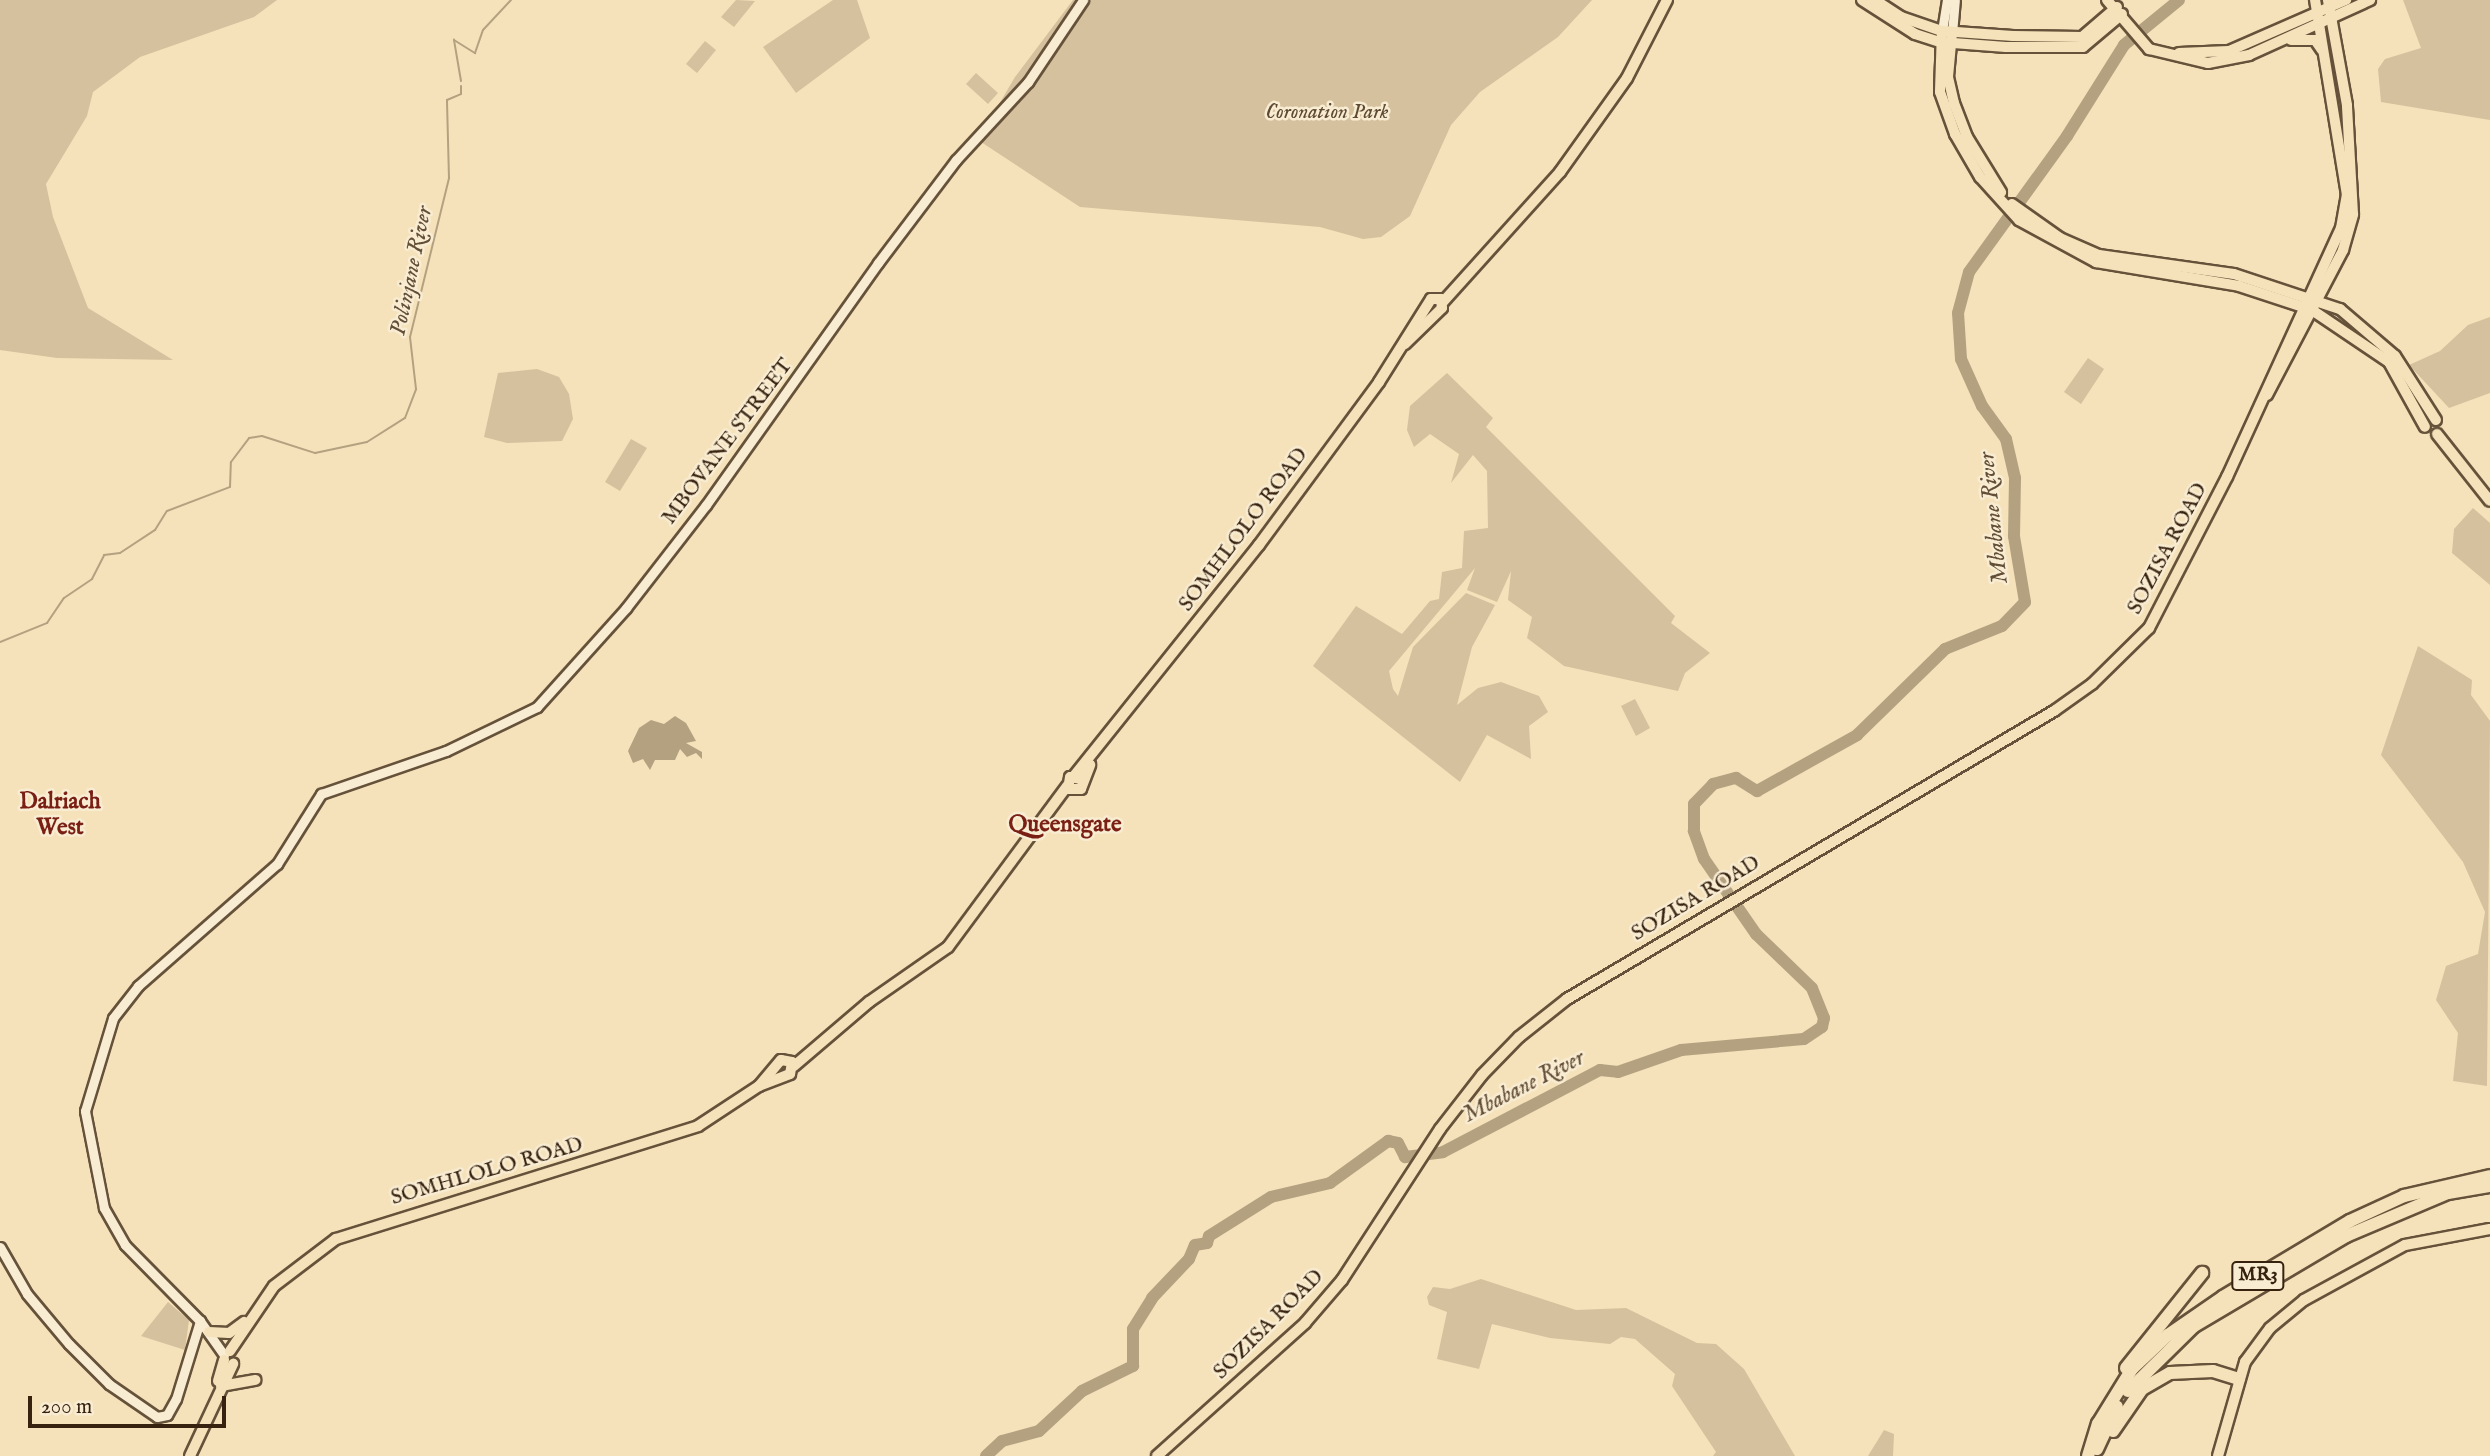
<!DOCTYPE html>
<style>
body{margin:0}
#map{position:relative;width:2490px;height:1456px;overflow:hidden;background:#f5e2ba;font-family:"IM FELL English",serif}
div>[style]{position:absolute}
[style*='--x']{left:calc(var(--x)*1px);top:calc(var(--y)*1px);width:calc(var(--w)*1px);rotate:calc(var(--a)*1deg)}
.green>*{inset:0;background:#d5c19d}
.water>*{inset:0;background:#b4a180}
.stream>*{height:2px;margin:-1px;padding:0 1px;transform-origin:1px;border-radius:1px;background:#b4a180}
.river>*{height:12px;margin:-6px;padding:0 6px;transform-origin:6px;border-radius:6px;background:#b4a180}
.roads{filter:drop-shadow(2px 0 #66523a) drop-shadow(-2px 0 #66523a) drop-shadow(0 2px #66523a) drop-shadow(0 -2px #66523a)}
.minor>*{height:9px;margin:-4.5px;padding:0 4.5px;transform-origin:4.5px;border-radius:4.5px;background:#f8ecd2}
.major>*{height:10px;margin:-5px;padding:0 5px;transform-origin:5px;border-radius:5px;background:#f5e2ba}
.highway>*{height:12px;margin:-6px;padding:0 6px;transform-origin:6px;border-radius:6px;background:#f5e2ba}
span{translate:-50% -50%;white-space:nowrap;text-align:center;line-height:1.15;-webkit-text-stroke:5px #f8ecd2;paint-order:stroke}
.shield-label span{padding:2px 5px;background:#f8ecd2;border:2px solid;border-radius:5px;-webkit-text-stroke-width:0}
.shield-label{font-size:19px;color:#372210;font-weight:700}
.park-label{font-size:21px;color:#5e4a33;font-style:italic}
.street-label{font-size:21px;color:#372210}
.water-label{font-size:23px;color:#634e37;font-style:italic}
.neighbourhood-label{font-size:23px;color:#7a1f14;font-weight:700}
.scale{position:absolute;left:28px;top:1396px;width:198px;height:32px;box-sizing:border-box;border:4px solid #372210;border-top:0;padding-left:9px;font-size:21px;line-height:24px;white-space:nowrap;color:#372210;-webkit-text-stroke:5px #f8ecd2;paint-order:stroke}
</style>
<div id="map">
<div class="green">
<i style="clip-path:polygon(0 0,277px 0,254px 17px,140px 57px,93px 92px,87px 116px,46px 184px,53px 217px,88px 308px,173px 360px,57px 358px,0 350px)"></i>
<i style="clip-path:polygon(736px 0,755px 1px,734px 27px,721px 17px)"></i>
<i style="clip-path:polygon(833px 0,857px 0,870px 38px,796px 93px,763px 47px)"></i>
<i style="clip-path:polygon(1073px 0,1592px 0,1558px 37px,1480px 92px,1451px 125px,1410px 216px,1381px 237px,1363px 239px,1320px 227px,1080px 207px,978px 140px,1015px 77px)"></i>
<i style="clip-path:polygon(2403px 0,2490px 0,2490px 120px,2381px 102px,2378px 69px,2385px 59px,2421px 48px)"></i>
<i style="clip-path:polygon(705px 41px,716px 50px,697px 73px,686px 64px)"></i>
<i style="clip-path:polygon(976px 73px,998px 93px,988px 104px,966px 84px)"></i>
<i style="clip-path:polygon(2490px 317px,2490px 393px,2449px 408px,2409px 365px,2440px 351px,2468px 325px)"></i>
<i style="clip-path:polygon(2088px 358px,2104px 369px,2081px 404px,2064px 392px)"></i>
<i style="clip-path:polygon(537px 369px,559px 377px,569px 394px,573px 419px,562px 441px,507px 443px,484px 437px,498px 373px)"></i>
<i style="clip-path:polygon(1447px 373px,1493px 418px,1486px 427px,1675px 616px,1671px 623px,1710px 653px,1685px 673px,1678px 691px,1564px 666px,1527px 638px,1532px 617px,1508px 600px,1511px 571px,1497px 602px,1467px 590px,1475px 568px,1389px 671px,1393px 689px,1398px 696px,1413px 647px,1466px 593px,1495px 605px,1472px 647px,1457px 705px,1478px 688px,1501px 682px,1539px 696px,1548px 712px,1529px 726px,1531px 759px,1487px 735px,1460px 782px,1313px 666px,1356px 606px,1402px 634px,1430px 601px,1439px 599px,1442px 572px,1462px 568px,1464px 531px,1488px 528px,1487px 471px,1473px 455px,1451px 483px,1459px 454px,1430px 434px,1414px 447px,1407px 430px,1410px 406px)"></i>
<i style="clip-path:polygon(631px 439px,647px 448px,620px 491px,605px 482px)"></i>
<i style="clip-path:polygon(2473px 508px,2490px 523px,2490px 585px,2452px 553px,2454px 529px)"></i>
<i style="clip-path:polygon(2418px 646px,2472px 680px,2471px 695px,2490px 721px,2487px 1086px,2453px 1081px,2458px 1033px,2436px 1000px,2446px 966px,2478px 954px,2485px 912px,2463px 862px,2381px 755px)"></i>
<i style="clip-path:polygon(1635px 699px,1650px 728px,1636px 736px,1621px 706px)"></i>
<i style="clip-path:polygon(1481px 1279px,1576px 1310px,1626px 1308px,1697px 1343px,1716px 1344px,1744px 1369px,1795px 1456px,1713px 1456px,1716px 1452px,1672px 1386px,1675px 1374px,1635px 1339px,1621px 1337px,1610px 1344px,1550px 1338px,1492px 1324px,1479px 1369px,1437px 1359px,1447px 1312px,1429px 1305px,1427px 1297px,1433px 1287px,1450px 1289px)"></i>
<i style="clip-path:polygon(168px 1302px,189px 1320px,185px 1350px,141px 1336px)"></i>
<i style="clip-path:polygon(1884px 1430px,1894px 1434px,1893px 1456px,1868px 1456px)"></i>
</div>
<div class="water">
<i style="clip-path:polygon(675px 716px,686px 723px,696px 741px,686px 743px,702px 752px,702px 759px,696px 753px,687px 757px,680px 749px,675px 760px,655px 760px,650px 770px,643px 759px,633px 763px,628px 751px,639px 728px,651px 720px,664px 724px)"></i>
</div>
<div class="stream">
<i style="--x:461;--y:81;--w:42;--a:-99.7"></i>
<i style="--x:454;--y:40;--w:25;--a:32"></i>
<i style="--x:475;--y:53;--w:24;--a:-71"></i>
<i style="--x:483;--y:30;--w:41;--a:-47"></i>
<i style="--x:0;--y:642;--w:51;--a:-22"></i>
<i style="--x:47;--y:623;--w:30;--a:-56"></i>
<i style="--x:64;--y:598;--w:34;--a:-34"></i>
<i style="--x:92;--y:579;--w:27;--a:-63"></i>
<i style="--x:104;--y:555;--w:16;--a:-7"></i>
<i style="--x:120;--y:553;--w:42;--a:-33.3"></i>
<i style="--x:155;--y:530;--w:22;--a:-58"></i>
<i style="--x:167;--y:511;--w:67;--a:-20.9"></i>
<i style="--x:230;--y:487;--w:25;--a:-88"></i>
<i style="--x:231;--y:462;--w:30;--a:-53"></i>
<i style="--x:249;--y:438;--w:13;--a:-9"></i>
<i style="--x:262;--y:436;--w:56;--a:17.8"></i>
<i style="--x:315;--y:453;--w:53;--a:-11.9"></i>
<i style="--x:367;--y:442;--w:45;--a:-32.3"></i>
<i style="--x:405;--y:418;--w:31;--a:-69"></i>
<i style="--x:416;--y:389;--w:52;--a:-96.6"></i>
<i style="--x:410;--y:337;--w:164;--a:-76.2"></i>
<i style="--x:449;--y:178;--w:78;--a:-91.5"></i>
<i style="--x:447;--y:100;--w:15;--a:-23"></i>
<i style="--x:461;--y:94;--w:8;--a:-90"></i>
</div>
<div class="river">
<i style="--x:986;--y:1456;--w:22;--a:-43"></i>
<i style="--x:1002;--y:1441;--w:38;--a:-15"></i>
<i style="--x:1039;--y:1431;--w:59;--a:-42.9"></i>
<i style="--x:1082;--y:1391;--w:57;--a:-26.1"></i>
<i style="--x:1133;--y:1366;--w:37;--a:-90"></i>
<i style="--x:1133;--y:1329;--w:36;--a:-58"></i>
<i style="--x:1152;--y:1298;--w:54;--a:-46.5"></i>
<i style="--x:1189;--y:1259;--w:15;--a:-67"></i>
<i style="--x:1195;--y:1245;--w:12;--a:-9"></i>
<i style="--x:1207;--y:1243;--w:7;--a:-74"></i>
<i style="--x:1209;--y:1236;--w:73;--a:-32.2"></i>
<i style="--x:1271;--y:1197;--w:61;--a:-13.3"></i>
<i style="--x:1330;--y:1183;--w:72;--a:-35.9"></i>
<i style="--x:1388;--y:1141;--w:10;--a:11"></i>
<i style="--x:1398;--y:1143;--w:16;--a:63"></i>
<i style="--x:1405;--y:1157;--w:38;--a:-7"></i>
<i style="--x:1443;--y:1152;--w:177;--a:-27.6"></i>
<i style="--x:1600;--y:1070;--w:18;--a:6"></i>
<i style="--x:1618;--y:1072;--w:67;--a:-19.2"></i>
<i style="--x:1681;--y:1050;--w:123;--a:-5.1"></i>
<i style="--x:1804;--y:1039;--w:22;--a:-34"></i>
<i style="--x:1822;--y:1027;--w:9;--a:-77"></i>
<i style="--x:1824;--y:1018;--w:32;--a:-112"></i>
<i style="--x:1812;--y:988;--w:78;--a:-136"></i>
<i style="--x:1756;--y:934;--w:91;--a:-124.7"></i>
<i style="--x:1704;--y:859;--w:30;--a:-110"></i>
<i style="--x:1694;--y:831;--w:27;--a:-90"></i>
<i style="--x:1694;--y:804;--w:28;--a:-46"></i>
<i style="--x:1713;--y:784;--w:24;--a:-15"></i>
<i style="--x:1736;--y:778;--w:25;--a:32"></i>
<i style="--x:1757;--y:791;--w:115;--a:-29.2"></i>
<i style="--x:1857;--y:735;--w:123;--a:-44.3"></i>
<i style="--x:1945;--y:649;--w:61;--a:-22"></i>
<i style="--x:2002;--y:626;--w:33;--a:-46"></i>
<i style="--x:2025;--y:602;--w:67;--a:-99.5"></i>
<i style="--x:2014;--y:536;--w:58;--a:-89"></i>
<i style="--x:2015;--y:478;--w:40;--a:-103"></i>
<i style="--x:2006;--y:439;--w:41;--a:-126"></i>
<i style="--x:1982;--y:406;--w:51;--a:-114.1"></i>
<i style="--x:1961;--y:359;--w:46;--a:-93.7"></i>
<i style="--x:1958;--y:313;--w:42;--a:-75"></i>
<i style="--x:1969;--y:272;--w:168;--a:-54.2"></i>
<i style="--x:2067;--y:136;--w:107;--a:-57.9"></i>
<i style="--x:2124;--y:45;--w:71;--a:-39.3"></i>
</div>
<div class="roads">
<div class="minor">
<i style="--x:1942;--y:31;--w:31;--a:-81"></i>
<i style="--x:1952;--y:33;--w:33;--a:-85"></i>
<i style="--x:0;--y:1247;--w:54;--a:60.1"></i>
<i style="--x:27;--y:1294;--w:65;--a:50"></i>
<i style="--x:69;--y:1344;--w:57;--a:45"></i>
<i style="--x:109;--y:1384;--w:58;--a:34.5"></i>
<i style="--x:157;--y:1417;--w:10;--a:-11"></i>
<i style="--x:167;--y:1415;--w:18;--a:-61"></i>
<i style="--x:176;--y:1399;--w:82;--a:-72.9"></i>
<i style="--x:224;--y:1355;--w:42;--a:-125.2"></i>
<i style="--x:200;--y:1321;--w:107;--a:-134.6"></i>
<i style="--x:125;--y:1245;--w:43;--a:-119.6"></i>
<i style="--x:104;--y:1208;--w:99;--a:-101.1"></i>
<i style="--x:85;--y:1111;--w:97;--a:-73.2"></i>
<i style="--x:113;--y:1018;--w:41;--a:-52"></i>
<i style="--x:138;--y:986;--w:185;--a:-41.3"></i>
<i style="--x:277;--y:864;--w:83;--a:-57.8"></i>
<i style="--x:321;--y:794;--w:132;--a:-19"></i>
<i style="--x:446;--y:751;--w:101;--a:-25.8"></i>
<i style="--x:537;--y:707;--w:133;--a:-48"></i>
<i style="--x:626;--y:608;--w:130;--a:-52.2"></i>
<i style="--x:706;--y:505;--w:297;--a:-54.6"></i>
<i style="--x:878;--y:263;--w:129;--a:-52.9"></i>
<i style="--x:956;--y:160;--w:106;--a:-47.3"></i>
<i style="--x:1028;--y:82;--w:99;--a:-56.1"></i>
</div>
<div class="major">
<i style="--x:1862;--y:0;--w:63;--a:32.7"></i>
<i style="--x:1915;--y:34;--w:26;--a:18"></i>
<i style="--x:1940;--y:42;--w:66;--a:4.3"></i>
<i style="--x:2006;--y:47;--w:77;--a:0"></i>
<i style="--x:2083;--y:47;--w:51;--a:-40.2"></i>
<i style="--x:1875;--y:0;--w:31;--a:33"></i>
<i style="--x:1901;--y:17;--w:43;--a:18.9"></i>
<i style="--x:1942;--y:31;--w:71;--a:4"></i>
<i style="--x:2013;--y:36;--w:69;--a:0.8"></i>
<i style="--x:2082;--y:37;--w:46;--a:-40.6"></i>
<i style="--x:2107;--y:0;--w:65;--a:49.4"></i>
<i style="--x:2149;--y:49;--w:61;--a:13.3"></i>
<i style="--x:2208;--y:63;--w:42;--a:-11"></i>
<i style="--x:2249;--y:55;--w:133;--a:-24.4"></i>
<i style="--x:1942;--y:31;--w:61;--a:91.9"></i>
<i style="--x:1940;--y:92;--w:45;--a:70.3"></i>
<i style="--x:1955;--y:134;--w:50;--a:59.8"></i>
<i style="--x:1980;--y:177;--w:58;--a:47.8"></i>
<i style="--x:2019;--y:220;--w:88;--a:28.6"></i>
<i style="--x:2096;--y:262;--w:145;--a:9.5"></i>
<i style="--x:2239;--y:286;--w:77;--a:18.2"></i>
<i style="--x:2312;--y:310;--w:93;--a:34"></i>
<i style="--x:2389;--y:362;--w:74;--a:61"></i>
<i style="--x:1952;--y:33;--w:44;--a:95.2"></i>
<i style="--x:1948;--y:77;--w:27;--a:77"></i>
<i style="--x:1954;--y:103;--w:36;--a:69"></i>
<i style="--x:1967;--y:137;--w:65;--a:58.3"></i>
<i style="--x:2291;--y:40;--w:24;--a:0"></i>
<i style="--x:2315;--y:40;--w:12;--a:55"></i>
<i style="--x:2179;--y:53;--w:50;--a:-2.3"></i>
<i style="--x:2229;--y:51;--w:128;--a:-23.6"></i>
<i style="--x:2012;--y:204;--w:59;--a:35.3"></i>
<i style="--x:2060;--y:238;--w:43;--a:23.6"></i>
<i style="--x:2099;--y:255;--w:136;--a:8"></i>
<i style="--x:2234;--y:274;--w:112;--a:18.3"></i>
<i style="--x:2340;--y:309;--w:72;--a:40.5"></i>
<i style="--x:2395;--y:356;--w:76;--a:57.4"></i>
<i style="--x:1443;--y:302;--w:175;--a:-48"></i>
<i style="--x:1560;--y:172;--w:115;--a:-54.5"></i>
<i style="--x:1627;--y:78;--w:88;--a:-62.9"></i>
<i style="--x:2267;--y:395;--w:164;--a:-62.3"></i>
<i style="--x:2343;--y:250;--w:37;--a:-74"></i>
<i style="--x:2353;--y:214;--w:109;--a:-93.2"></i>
<i style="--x:2347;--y:105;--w:107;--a:-100.3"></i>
<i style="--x:2437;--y:434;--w:85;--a:51.7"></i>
<i style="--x:1074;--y:776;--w:296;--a:-51.3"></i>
<i style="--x:1259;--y:545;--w:202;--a:-53.6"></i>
<i style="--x:1379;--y:382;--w:98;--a:-57.9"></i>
<i style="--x:1431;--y:299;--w:10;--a:0"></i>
<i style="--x:1441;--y:299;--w:9;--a:84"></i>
<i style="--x:1442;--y:308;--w:52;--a:135.8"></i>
<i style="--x:1081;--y:779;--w:11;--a:-170"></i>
<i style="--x:1070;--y:777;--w:12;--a:99"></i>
<i style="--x:1068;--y:789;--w:13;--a:0"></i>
<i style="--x:1081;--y:789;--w:26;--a:-69"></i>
<i style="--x:794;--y:1066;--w:99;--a:-40.5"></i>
<i style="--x:869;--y:1002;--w:96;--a:-34.8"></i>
<i style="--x:948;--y:947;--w:200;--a:-53.5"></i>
<i style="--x:209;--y:1332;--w:20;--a:3"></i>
<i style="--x:229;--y:1333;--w:19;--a:-36"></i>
<i style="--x:230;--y:1351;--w:78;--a:-55.9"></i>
<i style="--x:274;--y:1286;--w:78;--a:-37.2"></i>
<i style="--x:336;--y:1239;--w:379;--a:-17.3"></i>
<i style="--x:698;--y:1126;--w:73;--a:-33.3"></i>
<i style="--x:759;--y:1086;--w:34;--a:-50"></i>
<i style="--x:781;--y:1060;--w:11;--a:10"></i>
<i style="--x:792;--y:1062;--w:12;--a:99"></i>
<i style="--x:790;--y:1074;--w:33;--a:159"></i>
<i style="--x:218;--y:1381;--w:22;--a:-74"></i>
<i style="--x:221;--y:1386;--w:35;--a:-10"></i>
<i style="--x:190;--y:1456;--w:102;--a:-64.9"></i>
<i style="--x:1157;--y:1456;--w:199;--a:-41.9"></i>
<i style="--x:1305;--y:1323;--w:57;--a:-49.3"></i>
<i style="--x:1342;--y:1280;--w:180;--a:-57"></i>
<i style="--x:1440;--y:1129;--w:68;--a:-52.1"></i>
<i style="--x:1482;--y:1075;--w:53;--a:-45.8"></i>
<i style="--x:1519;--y:1037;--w:61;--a:-38.4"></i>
<i style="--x:1567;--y:999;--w:566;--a:-30.6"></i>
<i style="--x:2054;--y:711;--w:47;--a:-35.4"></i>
<i style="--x:2092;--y:684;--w:80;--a:-44.5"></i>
<i style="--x:2149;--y:628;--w:170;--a:-62.7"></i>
<i style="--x:2227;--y:477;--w:274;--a:-65.4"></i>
<i style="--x:2341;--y:228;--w:34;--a:-80"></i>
<i style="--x:2347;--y:195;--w:198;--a:-99.3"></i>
<i style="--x:2218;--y:1456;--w:98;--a:-74"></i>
<i style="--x:2245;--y:1362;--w:42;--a:-53.7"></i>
<i style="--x:2270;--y:1328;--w:44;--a:-39.5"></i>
<i style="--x:2304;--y:1300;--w:115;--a:-28.6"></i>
<i style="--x:2405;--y:1245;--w:86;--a:-10.7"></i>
</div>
<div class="highway">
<i style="--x:2126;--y:1368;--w:122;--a:-51.3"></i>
<i style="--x:2128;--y:1391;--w:93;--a:-44.6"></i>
<i style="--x:2194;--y:1326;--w:177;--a:-30.6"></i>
<i style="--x:2346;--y:1236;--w:111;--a:-22.9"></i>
<i style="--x:2448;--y:1193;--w:43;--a:-9.5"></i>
<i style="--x:2113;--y:1431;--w:51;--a:-55.4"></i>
<i style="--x:2142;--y:1389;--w:32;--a:-30"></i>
<i style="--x:2170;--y:1373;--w:43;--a:-2.7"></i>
<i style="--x:2213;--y:1371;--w:27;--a:17"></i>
<i style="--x:2097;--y:1449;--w:47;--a:-65.1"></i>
<i style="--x:2088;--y:1456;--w:34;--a:-73"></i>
<i style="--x:2098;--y:1424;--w:65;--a:-58.3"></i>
<i style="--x:2132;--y:1369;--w:50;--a:-43.4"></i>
<i style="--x:2168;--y:1335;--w:67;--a:-34.6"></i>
<i style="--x:2223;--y:1297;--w:148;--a:-30.9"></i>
<i style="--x:2350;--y:1221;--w:60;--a:-24.8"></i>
<i style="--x:2404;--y:1196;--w:88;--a:-13.1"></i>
</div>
</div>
<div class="shield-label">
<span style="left:2258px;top:1276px">MR3</span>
</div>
<div class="park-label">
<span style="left:1327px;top:113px">Coronation Park</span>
</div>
<div class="street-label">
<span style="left:728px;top:442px;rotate:-53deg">MBOVANE STREET</span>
<span style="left:1244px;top:530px;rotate:-53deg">SOMHLOLO ROAD</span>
<span style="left:2168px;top:549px;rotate:-62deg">SOZISA ROAD</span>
<span style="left:1696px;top:899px;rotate:-31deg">SOZISA ROAD</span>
<span style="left:487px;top:1172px;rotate:-16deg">SOMHLOLO ROAD</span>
<span style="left:1269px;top:1325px;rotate:-45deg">SOZISA ROAD</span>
</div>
<div class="water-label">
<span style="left:412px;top:271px;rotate:-78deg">Polinjane River</span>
<span style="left:1994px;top:518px;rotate:-96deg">Mbabane River</span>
<span style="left:1524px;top:1087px;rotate:-27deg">Mbabane River</span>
</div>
<div class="neighbourhood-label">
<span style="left:60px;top:815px">Dalriach<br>West</span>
<span style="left:1065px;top:825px">Queensgate</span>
</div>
<div class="scale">200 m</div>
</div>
